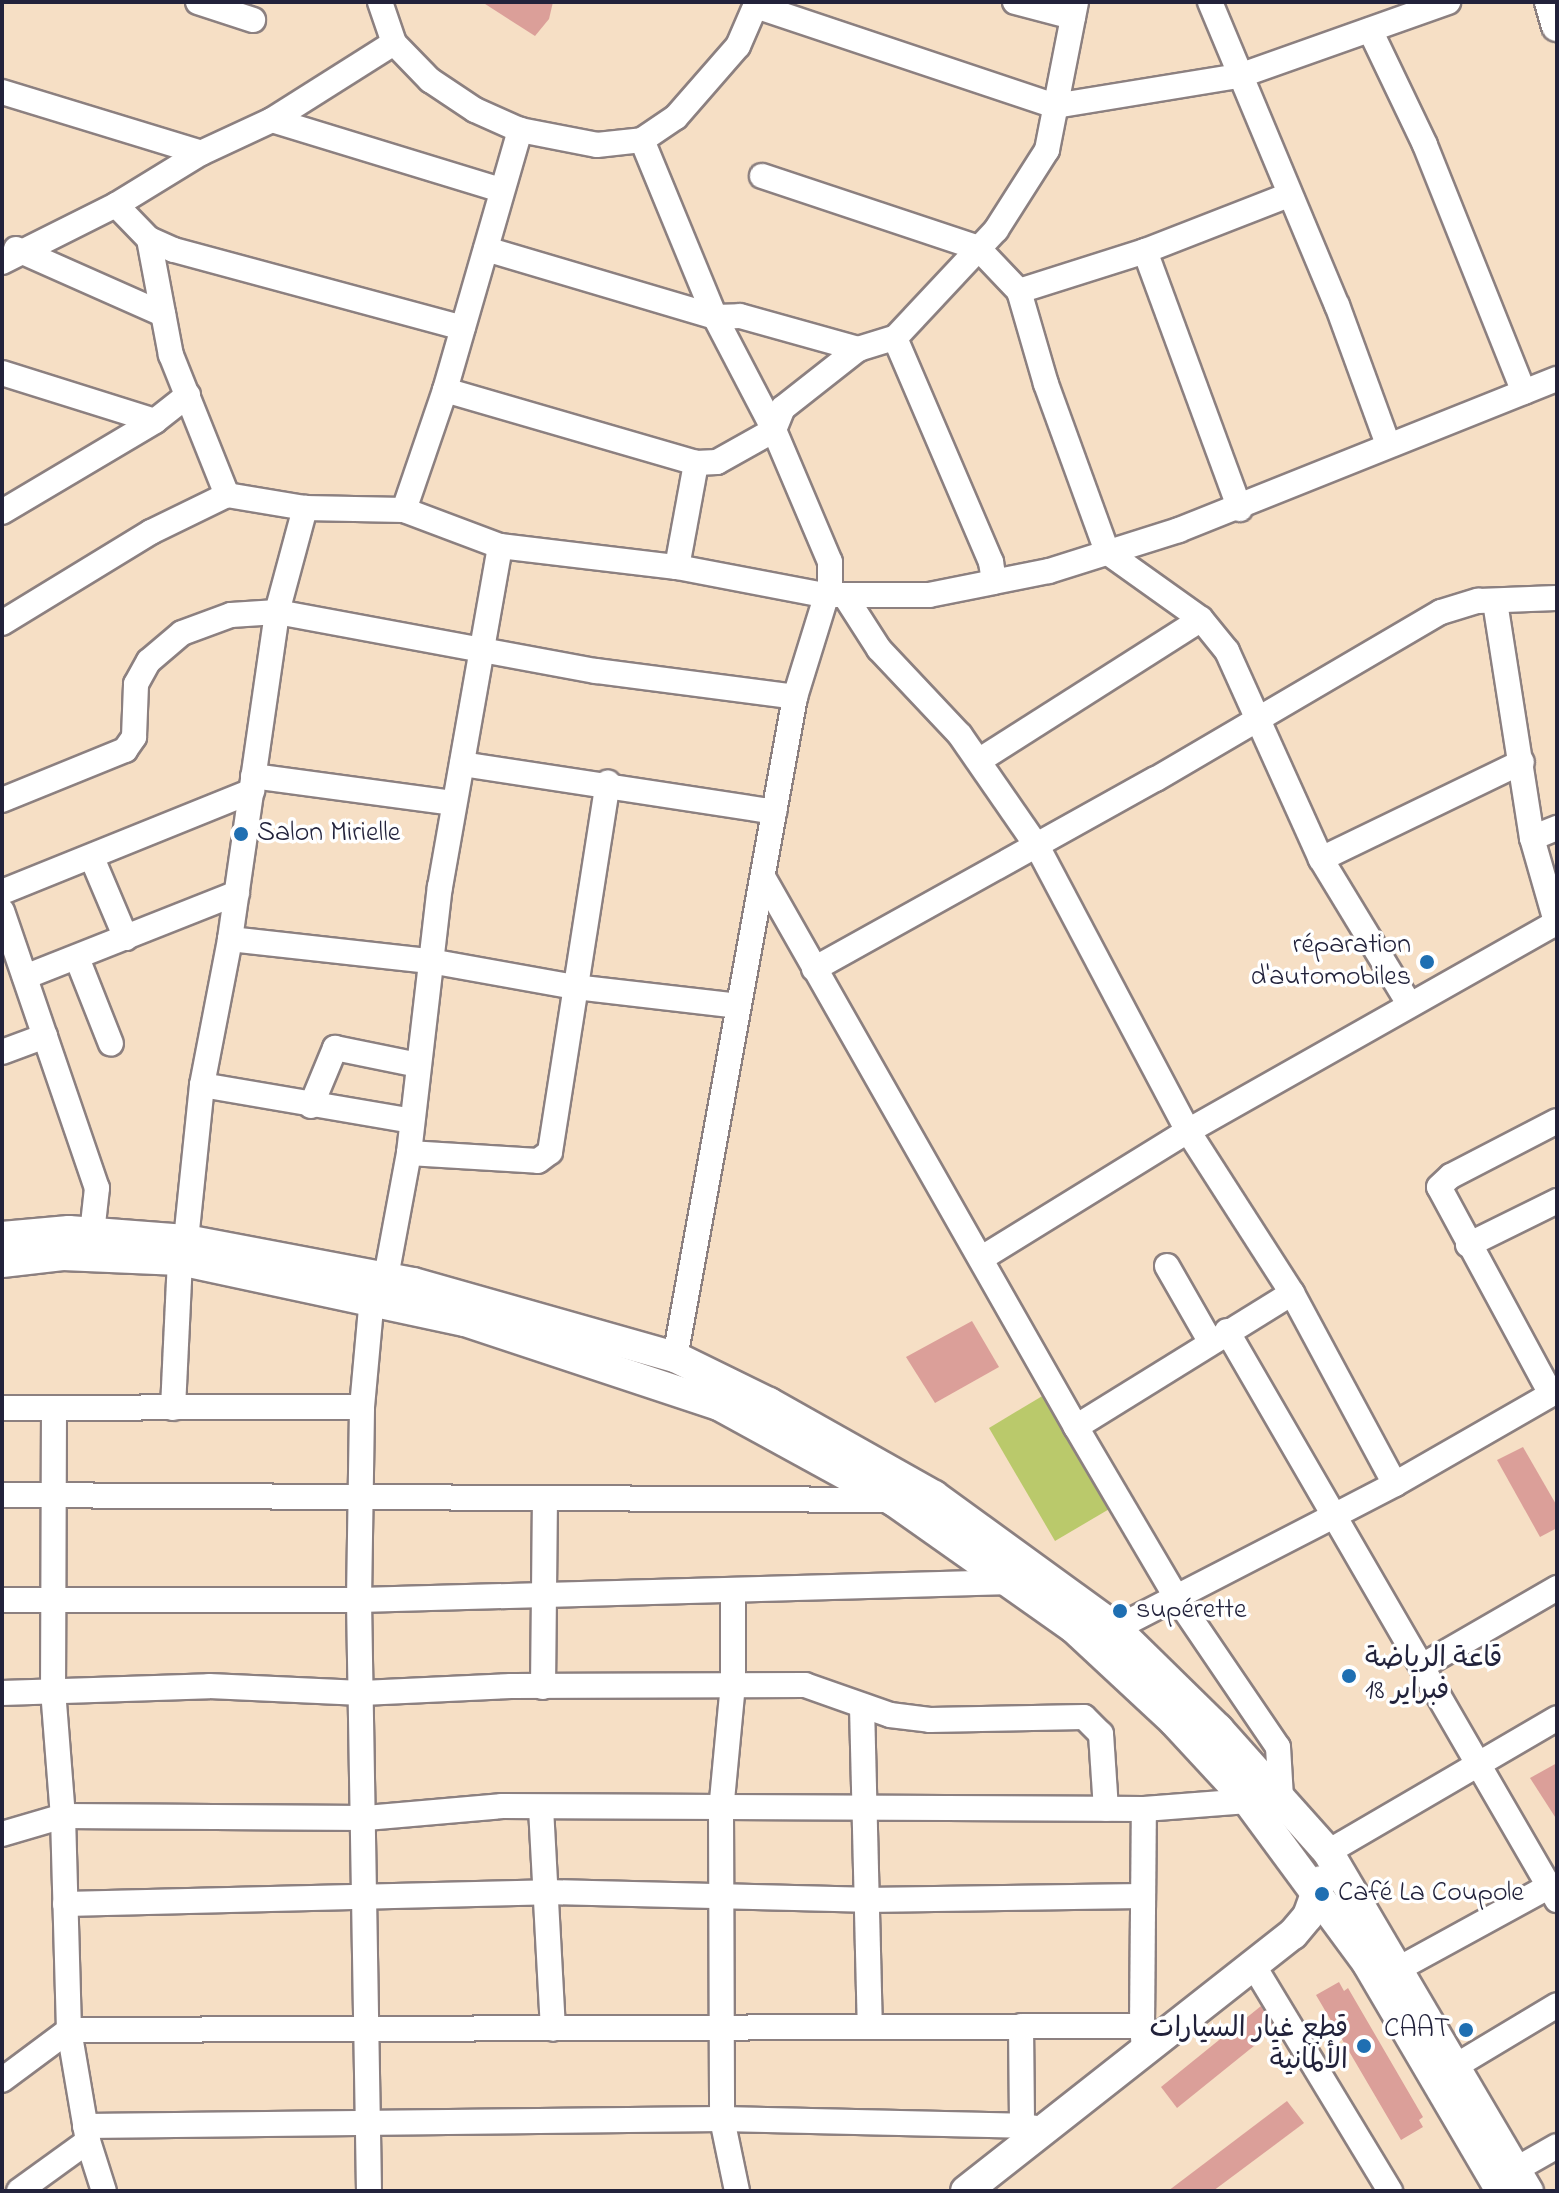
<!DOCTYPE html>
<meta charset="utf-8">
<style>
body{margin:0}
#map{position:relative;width:1559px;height:2193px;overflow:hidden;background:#f6dfc5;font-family:"Indie Flower","Playpen Sans Arabic",sans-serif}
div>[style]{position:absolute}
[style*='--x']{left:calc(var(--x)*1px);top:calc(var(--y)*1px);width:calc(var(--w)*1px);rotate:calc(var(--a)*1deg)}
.green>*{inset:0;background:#bac96b}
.building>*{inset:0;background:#db9f99}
.roads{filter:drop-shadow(2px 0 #8c8080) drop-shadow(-2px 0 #8c8080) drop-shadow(0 2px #8c8080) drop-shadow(0 -2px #8c8080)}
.minor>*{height:24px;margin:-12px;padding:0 12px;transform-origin:12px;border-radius:12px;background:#fff}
.major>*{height:30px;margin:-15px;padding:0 15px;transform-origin:15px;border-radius:15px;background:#fff}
.dots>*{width:22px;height:22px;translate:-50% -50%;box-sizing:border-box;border:4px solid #fff;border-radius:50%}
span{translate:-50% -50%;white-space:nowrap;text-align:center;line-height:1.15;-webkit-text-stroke:7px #fff;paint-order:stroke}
.poi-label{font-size:28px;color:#22223b}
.left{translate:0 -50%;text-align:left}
.right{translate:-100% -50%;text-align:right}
.frame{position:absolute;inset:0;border:4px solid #22223b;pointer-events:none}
</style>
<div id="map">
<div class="green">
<i style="clip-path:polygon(1044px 1395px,1111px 1508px,1055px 1541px,989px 1428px)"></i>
</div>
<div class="building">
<i style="clip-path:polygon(482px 2px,553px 2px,549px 19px,535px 36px)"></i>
<i style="clip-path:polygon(972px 1321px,999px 1367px,935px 1403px,906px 1357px)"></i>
<i style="clip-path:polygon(1523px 1447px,1557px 1506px,1557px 1528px,1540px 1537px,1497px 1460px)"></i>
<i style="clip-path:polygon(1557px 1763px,1557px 1820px,1530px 1778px)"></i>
<i style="clip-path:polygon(1339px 1982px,1344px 1991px,1348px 1988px,1423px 2117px,1419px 2120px,1423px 2127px,1401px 2140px,1316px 1995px)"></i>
<i style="clip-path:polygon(1261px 2006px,1275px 2029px,1177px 2108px,1161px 2087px)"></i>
<i style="clip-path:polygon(1287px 2101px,1304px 2123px,1213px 2191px,1168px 2191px)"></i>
</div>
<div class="roads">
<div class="minor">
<i style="--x:198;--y:2;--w:58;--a:18.1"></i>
<i style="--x:380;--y:2;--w:43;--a:71.1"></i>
<i style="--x:394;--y:43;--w:52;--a:45.8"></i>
<i style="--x:430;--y:80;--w:54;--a:33.7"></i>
<i style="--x:475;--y:110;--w:49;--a:24"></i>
<i style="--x:520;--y:130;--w:78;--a:11"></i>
<i style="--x:597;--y:145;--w:45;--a:-6.3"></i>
<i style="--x:642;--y:140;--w:41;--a:-34.1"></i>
<i style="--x:676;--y:117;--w:94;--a:-48.9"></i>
<i style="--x:738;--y:46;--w:48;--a:-66.6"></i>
<i style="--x:1015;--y:2;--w:60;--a:14.5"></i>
<i style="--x:1210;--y:2;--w:329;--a:67.3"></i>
<i style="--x:1337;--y:305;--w:148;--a:69.9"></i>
<i style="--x:756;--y:6;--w:315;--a:18.5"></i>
<i style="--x:1055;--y:106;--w:186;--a:-9.3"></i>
<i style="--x:1239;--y:76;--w:222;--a:-19.5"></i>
<i style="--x:1370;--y:30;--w:127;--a:64.4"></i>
<i style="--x:1425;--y:145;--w:266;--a:68.2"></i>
<i style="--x:2;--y:92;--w:208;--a:17"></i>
<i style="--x:272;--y:120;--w:239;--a:17"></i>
<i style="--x:642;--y:140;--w:191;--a:67.6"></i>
<i style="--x:715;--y:317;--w:127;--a:62.4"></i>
<i style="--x:774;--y:430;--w:143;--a:67"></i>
<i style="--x:830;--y:562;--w:22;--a:90"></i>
<i style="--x:830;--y:584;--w:118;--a:107.2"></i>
<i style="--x:795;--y:697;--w:671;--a:100.3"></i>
<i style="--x:762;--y:176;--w:228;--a:18.4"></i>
<i style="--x:978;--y:248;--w:59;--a:46.4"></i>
<i style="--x:1019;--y:291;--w:97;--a:73.8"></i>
<i style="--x:1046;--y:384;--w:179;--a:70"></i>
<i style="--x:1107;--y:552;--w:115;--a:35.5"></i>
<i style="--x:1201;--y:619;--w:41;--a:50.9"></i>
<i style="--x:1227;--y:651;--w:228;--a:65.7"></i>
<i style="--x:1321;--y:859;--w:170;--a:58.7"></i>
<i style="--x:116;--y:205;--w:47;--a:45.9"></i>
<i style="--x:149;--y:239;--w:27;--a:24"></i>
<i style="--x:174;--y:250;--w:299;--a:15.1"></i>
<i style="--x:149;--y:239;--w:118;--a:79.3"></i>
<i style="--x:171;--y:355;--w:151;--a:68.2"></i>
<i style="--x:16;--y:249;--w:161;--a:23.9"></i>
<i style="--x:486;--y:249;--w:239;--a:16.5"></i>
<i style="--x:715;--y:317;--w:25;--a:-2"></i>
<i style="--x:740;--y:316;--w:123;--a:15.6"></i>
<i style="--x:1145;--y:251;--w:275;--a:69.8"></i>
<i style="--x:2;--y:262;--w:127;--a:-26.6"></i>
<i style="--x:116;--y:205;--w:100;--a:-31.5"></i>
<i style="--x:201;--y:153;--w:78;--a:-24.9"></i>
<i style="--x:272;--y:120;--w:144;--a:-32.3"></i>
<i style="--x:1019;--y:291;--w:132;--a:-17.6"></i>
<i style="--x:1145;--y:251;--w:155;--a:-21.3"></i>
<i style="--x:895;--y:338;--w:244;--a:66.8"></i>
<i style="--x:991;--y:562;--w:20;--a:81"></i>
<i style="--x:2;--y:373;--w:160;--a:17.4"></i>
<i style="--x:155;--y:421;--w:42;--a:-38.2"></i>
<i style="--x:445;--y:390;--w:261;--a:16.2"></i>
<i style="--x:696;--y:463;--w:21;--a:-3"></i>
<i style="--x:717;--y:462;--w:65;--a:-29.3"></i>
<i style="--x:774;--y:430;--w:24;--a:-68"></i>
<i style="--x:783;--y:408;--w:95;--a:-38.2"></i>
<i style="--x:858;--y:349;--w:39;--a:-17"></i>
<i style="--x:895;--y:338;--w:148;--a:-46.9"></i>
<i style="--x:996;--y:230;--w:95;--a:-57.5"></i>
<i style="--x:1047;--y:150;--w:151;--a:-78.9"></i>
<i style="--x:404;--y:510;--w:127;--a:-71.1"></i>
<i style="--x:445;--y:390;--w:271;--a:-73.9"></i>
<i style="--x:2;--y:512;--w:178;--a:-30.7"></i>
<i style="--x:677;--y:567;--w:106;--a:-79.6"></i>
<i style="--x:845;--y:596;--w:63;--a:57.3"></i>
<i style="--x:879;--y:649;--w:118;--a:46.7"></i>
<i style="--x:960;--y:735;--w:135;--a:55.3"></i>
<i style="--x:1037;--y:846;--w:323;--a:62.1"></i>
<i style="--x:1188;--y:1131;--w:193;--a:57.3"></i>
<i style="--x:1292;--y:1293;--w:217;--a:61.7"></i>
<i style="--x:1495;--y:602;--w:239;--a:81.1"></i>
<i style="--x:1532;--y:838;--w:91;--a:74"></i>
<i style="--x:2;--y:623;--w:175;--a:-31.4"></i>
<i style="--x:151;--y:532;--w:85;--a:-26"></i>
<i style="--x:227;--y:495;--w:79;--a:9.5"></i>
<i style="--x:305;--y:508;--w:99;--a:1.2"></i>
<i style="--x:404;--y:510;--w:103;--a:20.6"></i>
<i style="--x:500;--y:546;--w:178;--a:6.8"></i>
<i style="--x:677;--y:567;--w:150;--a:10.8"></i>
<i style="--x:824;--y:595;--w:105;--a:0"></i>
<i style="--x:929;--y:595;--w:122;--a:-11.3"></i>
<i style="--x:1049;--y:571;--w:136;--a:-17.5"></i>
<i style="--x:1179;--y:530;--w:407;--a:-21.8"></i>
<i style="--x:980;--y:760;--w:262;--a:-32.5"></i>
<i style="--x:462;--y:764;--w:316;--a:8.7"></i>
<i style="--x:253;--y:776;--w:203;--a:7.7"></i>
<i style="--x:2;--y:800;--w:133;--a:-22.1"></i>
<i style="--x:125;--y:750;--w:16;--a:-55"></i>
<i style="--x:134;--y:737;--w:53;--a:-87.8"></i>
<i style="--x:136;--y:684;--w:26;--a:-61"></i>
<i style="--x:149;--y:661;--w:43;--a:-40.3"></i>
<i style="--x:182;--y:633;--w:52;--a:-20.2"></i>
<i style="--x:231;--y:615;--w:46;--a:-3.7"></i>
<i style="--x:277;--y:612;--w:324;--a:10.5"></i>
<i style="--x:596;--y:671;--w:201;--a:7.4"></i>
<i style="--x:1532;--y:838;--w:27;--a:-22"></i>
<i style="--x:92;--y:858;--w:87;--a:67"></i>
<i style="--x:1321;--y:859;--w:223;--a:-25.8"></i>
<i style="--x:763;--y:877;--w:633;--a:60.36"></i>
<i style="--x:1076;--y:1427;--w:197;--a:59.5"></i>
<i style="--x:1176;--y:1597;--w:181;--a:55.8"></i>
<i style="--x:1278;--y:1747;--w:50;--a:86.6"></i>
<i style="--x:2;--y:892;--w:270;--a:-22"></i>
<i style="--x:2;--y:911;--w:293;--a:71.1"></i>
<i style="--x:97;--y:1188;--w:45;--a:96.3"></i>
<i style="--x:230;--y:939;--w:201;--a:6.3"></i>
<i style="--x:430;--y:961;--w:147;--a:10.2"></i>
<i style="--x:575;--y:987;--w:164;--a:6.6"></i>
<i style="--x:77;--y:958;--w:92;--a:68.4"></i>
<i style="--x:814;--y:969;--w:391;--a:-29.1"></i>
<i style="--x:1156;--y:779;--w:330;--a:-30.4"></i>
<i style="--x:1441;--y:612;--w:39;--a:-17"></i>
<i style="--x:1478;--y:601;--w:79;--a:-2.2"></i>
<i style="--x:25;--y:977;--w:228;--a:-21.6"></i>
<i style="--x:2;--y:1052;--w:46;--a:-20.4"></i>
<i style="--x:202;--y:1085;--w:213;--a:9.7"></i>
<i style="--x:311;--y:1106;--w:63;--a:-67.5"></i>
<i style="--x:335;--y:1048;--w:85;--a:11.6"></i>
<i style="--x:409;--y:1153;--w:129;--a:3.5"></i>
<i style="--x:538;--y:1161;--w:15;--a:-37"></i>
<i style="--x:550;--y:1152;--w:374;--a:-81.1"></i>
<i style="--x:186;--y:1240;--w:156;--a:-84.1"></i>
<i style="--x:202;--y:1085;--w:149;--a:-79.1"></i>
<i style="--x:230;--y:939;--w:330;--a:-81.8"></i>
<i style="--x:277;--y:612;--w:108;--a:-74.9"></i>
<i style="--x:1468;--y:1245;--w:99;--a:-26.3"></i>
<i style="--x:982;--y:1258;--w:242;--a:-31.7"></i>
<i style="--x:1188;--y:1131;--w:423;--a:-29.5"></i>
<i style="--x:1167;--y:1266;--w:86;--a:60.2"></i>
<i style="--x:386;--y:1277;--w:126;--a:-79.5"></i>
<i style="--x:409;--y:1153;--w:268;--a:-83.4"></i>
<i style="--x:440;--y:887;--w:346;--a:-80"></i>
<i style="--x:1227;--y:1331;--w:658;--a:59.89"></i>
<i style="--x:1551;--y:1394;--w:235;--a:-118.4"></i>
<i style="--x:1439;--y:1187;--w:16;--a:-43"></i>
<i style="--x:1451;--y:1176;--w:119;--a:-27.4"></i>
<i style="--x:2;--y:1408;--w:360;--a:-0.2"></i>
<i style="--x:173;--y:1408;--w:148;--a:-87.3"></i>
<i style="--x:54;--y:1409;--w:281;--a:90.2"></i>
<i style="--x:53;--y:1690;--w:126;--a:85.5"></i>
<i style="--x:63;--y:1816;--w:214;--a:88.4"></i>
<i style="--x:69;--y:2030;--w:113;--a:80.3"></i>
<i style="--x:88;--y:2141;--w:52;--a:72.3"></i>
<i style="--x:1076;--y:1427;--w:254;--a:-31.8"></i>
<i style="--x:2;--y:1495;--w:890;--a:0.32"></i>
<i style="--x:733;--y:1591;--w:93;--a:90"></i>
<i style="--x:733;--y:1684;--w:128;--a:95.4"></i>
<i style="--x:721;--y:1811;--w:308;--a:89.8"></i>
<i style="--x:722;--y:2119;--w:74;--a:78.2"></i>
<i style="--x:2;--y:1600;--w:357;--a:0"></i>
<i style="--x:359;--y:1600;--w:655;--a:-1.57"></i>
<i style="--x:1101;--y:1636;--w:331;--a:-27.3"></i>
<i style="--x:1395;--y:1484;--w:187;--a:-29.9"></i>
<i style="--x:1424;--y:1665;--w:154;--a:-30.1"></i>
<i style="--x:543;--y:1687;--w:188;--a:-89.4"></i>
<i style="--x:2;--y:1693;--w:207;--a:-1.9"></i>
<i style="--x:209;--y:1686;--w:153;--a:2.6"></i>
<i style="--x:362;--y:1693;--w:149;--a:-2.7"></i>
<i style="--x:511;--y:1686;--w:294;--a:-0.2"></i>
<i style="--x:805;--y:1685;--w:90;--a:19.4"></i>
<i style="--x:890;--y:1715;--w:40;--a:7.1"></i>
<i style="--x:930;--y:1720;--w:154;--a:-1.1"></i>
<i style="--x:1084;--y:1717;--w:24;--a:45"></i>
<i style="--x:1101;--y:1734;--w:75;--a:86.2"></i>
<i style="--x:862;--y:1706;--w:321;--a:88.6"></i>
<i style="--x:541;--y:1808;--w:221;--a:86.9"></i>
<i style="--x:2;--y:1834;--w:64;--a:-16.4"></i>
<i style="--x:63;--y:1816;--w:303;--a:0.4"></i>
<i style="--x:366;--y:1818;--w:137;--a:-5"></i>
<i style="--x:502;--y:1806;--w:642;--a:0.27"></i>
<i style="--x:1144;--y:1809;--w:104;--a:-4.4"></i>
<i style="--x:1328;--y:1852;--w:265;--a:-30.3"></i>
<i style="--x:65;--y:1904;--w:483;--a:-1.4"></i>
<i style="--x:548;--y:1892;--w:317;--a:1.4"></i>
<i style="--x:865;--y:1900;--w:278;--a:-0.8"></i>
<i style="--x:1252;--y:1963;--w:267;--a:58.8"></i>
<i style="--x:1400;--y:1968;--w:171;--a:-28.7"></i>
<i style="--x:1021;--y:2026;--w:100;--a:89.4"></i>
<i style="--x:1022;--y:2126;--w:14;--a:8"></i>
<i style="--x:1142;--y:2026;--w:217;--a:-89.5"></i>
<i style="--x:1454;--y:2067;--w:120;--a:-31"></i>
<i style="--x:2;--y:2080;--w:84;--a:-36.7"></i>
<i style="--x:69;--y:2030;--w:1073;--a:-0.21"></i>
<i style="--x:1142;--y:2026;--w:24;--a:85"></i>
<i style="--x:85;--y:2126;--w:637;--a:-0.63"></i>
<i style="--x:722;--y:2119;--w:300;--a:1.3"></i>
<i style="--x:1515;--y:2170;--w:48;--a:-29.7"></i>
<i style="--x:19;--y:2191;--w:85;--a:-35.9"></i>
<i style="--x:369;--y:2191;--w:591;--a:-90.97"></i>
<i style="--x:359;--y:1600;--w:193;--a:-89.1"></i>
<i style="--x:362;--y:1407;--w:122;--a:-84.8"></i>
</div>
<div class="major">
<i style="--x:1550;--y:2;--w:25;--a:74"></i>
<i style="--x:2;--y:1237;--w:67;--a:-5.1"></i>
<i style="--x:69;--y:1231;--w:117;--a:4.4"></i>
<i style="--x:186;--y:1240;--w:231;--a:10.7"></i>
<i style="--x:413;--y:1283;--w:272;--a:15.8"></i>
<i style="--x:675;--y:1357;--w:105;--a:26.1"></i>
<i style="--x:769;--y:1403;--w:189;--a:29.4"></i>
<i style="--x:934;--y:1496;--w:223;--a:36"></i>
<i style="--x:1114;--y:1627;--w:146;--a:44.4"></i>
<i style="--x:1218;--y:1729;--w:165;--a:48.2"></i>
<i style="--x:1328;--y:1852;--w:394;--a:59.5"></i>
<i style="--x:2;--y:1262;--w:61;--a:-6.5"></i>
<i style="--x:63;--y:1255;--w:117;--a:2.4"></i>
<i style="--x:180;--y:1260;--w:291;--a:12.1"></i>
<i style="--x:465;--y:1321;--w:268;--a:18.3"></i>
<i style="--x:719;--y:1405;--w:200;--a:28.7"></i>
<i style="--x:894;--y:1501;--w:220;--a:35.2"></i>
<i style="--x:1074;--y:1628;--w:137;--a:42.9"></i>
<i style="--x:1174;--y:1721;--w:109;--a:47.2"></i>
<i style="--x:1248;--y:1801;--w:202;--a:53.6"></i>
<i style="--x:1368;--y:1964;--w:263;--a:59.6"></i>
<i style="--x:966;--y:2191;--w:416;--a:-38.2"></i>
<i style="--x:1293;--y:1934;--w:23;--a:-50"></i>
<i style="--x:1308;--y:1916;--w:37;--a:-70"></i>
</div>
</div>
<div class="dots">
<i style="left:241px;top:834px;background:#1f6fb2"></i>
<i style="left:1427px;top:962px;background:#1f6fb2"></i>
<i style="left:1120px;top:1611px;background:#1f6fb2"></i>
<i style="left:1349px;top:1676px;background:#1f6fb2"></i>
<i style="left:1322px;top:1894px;background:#1f6fb2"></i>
<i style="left:1466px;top:2030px;background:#1f6fb2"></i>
<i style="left:1364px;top:2046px;background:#1f6fb2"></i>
</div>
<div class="poi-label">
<span class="left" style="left:257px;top:834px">Salon Mirielle</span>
<span class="right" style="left:1411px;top:962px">réparation<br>d'automobiles</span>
<span class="left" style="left:1136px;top:1611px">supérette</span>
<span class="left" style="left:1365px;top:1676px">قاعة الرياضة<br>18 فبراير</span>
<span class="left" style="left:1338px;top:1894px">Café La Coupole</span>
<span class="right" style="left:1348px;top:2046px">قطع غيار السيارات<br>الألمانية</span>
<span class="right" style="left:1450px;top:2030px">CAAT</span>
</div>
<div class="frame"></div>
</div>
